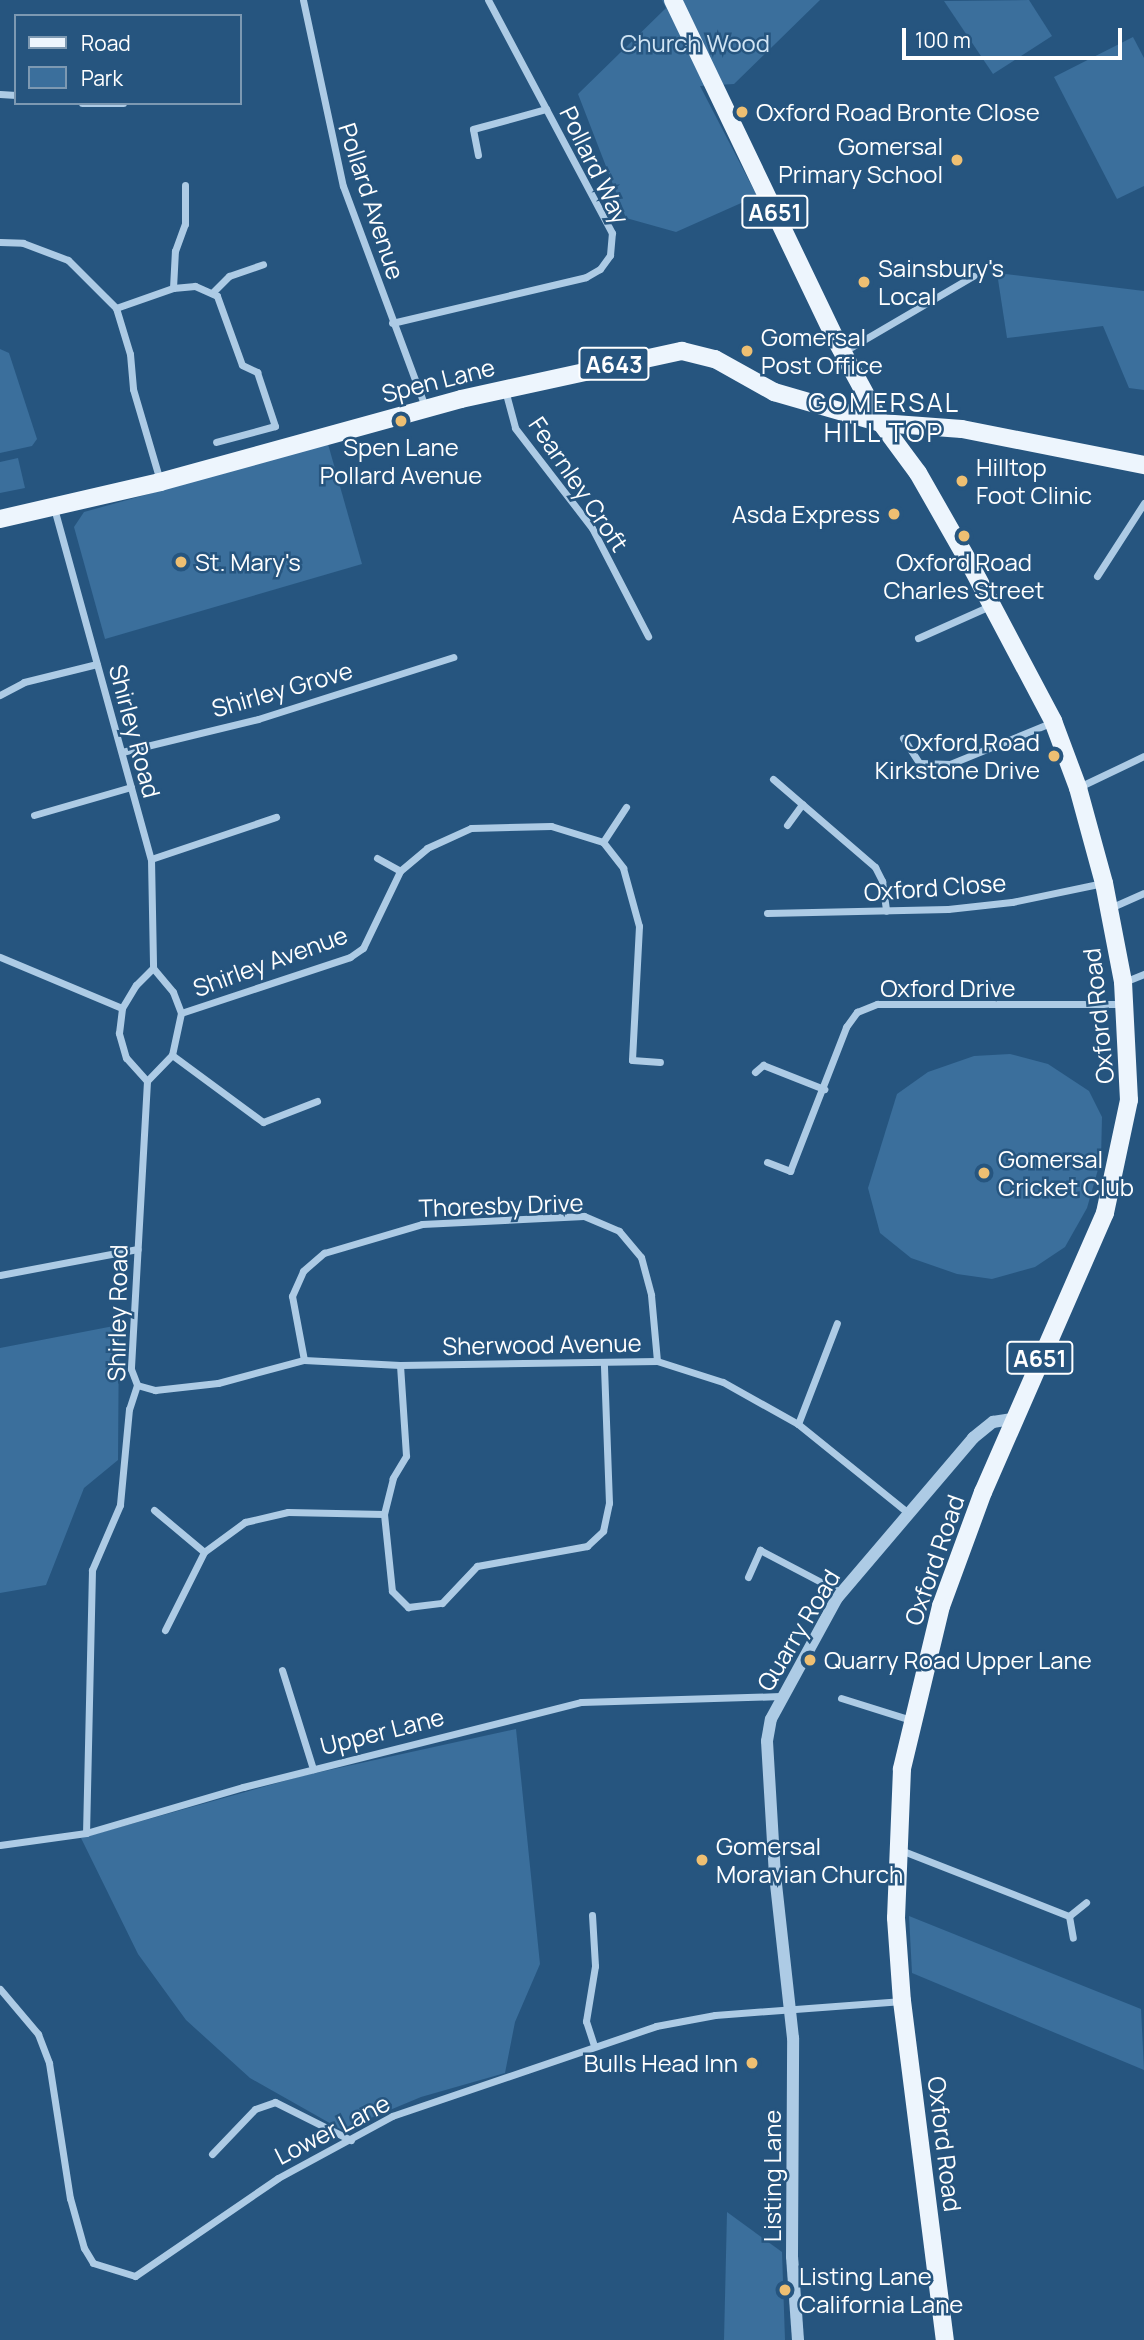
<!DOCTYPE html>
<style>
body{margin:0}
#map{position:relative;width:1144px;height:2340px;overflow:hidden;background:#26557f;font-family:Manrope,sans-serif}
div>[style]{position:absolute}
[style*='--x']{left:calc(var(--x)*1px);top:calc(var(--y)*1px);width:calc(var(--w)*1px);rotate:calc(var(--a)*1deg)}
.green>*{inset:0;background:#3b6f9c}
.minor>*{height:7px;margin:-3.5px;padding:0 3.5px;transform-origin:3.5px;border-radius:3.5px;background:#adcbe5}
.tertiary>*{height:12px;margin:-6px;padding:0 6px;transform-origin:6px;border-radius:6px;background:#adcbe5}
.primary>*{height:18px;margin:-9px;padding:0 9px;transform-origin:9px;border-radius:9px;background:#edf5fd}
.dots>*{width:19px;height:19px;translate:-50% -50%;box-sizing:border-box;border:4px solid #26557f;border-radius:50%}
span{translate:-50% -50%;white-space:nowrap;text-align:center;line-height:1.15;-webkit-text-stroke:5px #26557f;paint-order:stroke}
.shield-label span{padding:2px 5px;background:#26557f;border:2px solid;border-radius:5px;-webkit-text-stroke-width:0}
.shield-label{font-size:23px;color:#fff;font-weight:700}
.park-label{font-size:24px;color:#d0e4f4}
.poi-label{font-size:24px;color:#fff}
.left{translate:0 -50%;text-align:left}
.right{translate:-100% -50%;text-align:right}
.street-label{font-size:24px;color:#fff}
.neighbourhood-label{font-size:26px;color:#fff;letter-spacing:2px}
.legend{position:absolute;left:14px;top:14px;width:228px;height:91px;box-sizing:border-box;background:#26557f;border:2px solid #7d99b2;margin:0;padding:9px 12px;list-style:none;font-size:21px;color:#fff}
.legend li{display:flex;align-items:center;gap:14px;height:35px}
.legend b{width:35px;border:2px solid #7d99b2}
.scale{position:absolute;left:902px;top:28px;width:220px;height:32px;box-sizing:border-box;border:4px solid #fff;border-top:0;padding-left:9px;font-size:21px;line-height:24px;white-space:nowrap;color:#fff;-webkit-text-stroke:5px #26557f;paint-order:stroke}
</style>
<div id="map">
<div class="green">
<i style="clip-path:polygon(662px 0,820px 0,734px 84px,700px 86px,757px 196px,676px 232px,626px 218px,578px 94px,666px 8px)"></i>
<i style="clip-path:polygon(1029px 0,1052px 36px,993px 74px,944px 1px)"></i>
<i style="clip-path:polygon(1133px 37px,1144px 58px,1144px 186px,1117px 199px,1054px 77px)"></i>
<i style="clip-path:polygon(997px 273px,1144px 291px,1144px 390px,1129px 388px,1103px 326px,1007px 338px)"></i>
<i style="clip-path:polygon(0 349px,9px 353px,37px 439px,32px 446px,0 453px)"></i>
<i style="clip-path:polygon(328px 444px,362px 564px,105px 639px,74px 527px,84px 512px)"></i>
<i style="clip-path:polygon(18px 458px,25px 488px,0 493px,0 462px)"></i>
<i style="clip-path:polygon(1010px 1054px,1048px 1064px,1089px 1091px,1102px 1117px,1101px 1159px,1087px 1208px,1065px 1247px,1035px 1267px,992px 1279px,957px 1274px,911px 1258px,880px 1233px,868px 1188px,897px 1094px,928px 1072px,974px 1056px)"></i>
<i style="clip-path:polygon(119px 1325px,118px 1460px,84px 1488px,46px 1585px,0 1593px,0 1348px)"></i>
<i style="clip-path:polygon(516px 1729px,540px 1964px,515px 2022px,505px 2073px,421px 2097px,342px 2130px,250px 2078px,186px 2020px,138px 1954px,81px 1838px,302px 1776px)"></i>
<i style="clip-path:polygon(909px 1916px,1141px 2009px,1144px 2070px,912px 1973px)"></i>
<i style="clip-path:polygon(727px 2212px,782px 2252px,785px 2340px,724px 2340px)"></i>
</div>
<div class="minor">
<i style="--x:303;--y:0;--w:190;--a:77.9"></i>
<i style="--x:343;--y:186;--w:236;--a:69.6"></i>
<i style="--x:0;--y:94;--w:16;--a:4"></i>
<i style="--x:82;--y:103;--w:41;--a:0"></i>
<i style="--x:478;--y:155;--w:26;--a:-101"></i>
<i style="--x:473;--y:129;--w:76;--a:-15.3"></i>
<i style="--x:0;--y:242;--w:23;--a:2"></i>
<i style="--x:23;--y:243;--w:48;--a:20.7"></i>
<i style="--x:68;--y:260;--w:68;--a:45"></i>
<i style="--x:116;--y:308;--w:48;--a:73.1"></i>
<i style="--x:130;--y:354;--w:35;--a:85"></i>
<i style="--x:133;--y:389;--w:96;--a:73.6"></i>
<i style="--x:173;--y:288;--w:22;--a:-5"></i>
<i style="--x:195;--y:286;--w:24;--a:24"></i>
<i style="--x:217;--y:296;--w:73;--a:70.1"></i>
<i style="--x:242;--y:365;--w:17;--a:25"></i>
<i style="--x:257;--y:372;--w:57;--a:71.6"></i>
<i style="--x:275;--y:426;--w:61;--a:164.8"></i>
<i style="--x:212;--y:293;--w:24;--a:-45"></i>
<i style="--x:229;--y:276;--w:36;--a:-19"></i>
<i style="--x:116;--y:308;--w:60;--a:-19.3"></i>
<i style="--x:173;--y:288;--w:37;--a:-87"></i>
<i style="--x:175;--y:251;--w:29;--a:-70"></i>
<i style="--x:185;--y:224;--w:39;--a:-90"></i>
<i style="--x:392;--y:323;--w:199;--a:-13.3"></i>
<i style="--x:586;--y:277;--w:16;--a:-30"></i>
<i style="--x:600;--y:269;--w:17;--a:-54"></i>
<i style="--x:610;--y:255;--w:22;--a:-85"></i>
<i style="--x:612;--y:233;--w:264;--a:-118"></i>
<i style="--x:843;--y:352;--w:151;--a:-30.3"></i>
<i style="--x:505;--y:390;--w:39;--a:75"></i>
<i style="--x:515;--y:428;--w:126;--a:52.4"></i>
<i style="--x:592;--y:528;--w:122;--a:62.6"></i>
<i style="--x:54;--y:508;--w:364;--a:74.6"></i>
<i style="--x:151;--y:859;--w:109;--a:88.9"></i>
<i style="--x:153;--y:968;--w:31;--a:50"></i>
<i style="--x:173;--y:992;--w:22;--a:69"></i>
<i style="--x:181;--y:1013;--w:43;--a:102.1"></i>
<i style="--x:172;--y:1055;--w:36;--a:134"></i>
<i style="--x:147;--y:1081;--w:288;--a:93.2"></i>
<i style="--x:131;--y:1369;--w:17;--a:69"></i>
<i style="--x:137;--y:1385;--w:25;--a:108"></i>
<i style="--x:129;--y:1409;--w:96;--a:95.4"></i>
<i style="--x:120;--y:1505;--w:71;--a:113.3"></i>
<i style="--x:92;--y:1570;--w:263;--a:91.3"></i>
<i style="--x:1097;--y:576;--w:87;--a:-57.2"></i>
<i style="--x:918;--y:638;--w:81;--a:-24"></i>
<i style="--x:0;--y:695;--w:27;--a:-28"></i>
<i style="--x:24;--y:682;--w:75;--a:-13.9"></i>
<i style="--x:903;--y:738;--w:30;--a:57"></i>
<i style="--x:919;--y:763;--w:31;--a:2"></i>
<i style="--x:950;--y:764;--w:111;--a:-22.2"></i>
<i style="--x:122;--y:752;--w:140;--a:-13.6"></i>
<i style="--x:258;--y:719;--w:205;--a:-17.6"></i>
<i style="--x:773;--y:779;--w:135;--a:40.8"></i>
<i style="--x:875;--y:867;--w:16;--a:63"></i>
<i style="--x:882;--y:881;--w:30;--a:82"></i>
<i style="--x:1079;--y:787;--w:72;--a:-25.5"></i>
<i style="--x:34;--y:815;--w:101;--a:-16.1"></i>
<i style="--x:787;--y:825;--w:26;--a:-54"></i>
<i style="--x:603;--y:842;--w:42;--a:-56.7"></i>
<i style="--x:377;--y:858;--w:26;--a:29"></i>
<i style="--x:151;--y:859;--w:132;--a:-18.6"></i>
<i style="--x:1110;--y:908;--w:37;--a:-24"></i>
<i style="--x:767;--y:913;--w:181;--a:-1.3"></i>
<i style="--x:948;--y:909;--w:64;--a:-6.2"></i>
<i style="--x:1012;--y:902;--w:93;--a:-11.8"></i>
<i style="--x:0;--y:957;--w:132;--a:22.7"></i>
<i style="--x:1124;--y:982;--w:22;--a:-22"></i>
<i style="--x:181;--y:1013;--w:178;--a:-18.3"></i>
<i style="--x:350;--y:957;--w:16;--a:-35"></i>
<i style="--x:363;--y:948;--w:85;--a:-64.3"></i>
<i style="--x:400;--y:871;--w:35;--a:-40"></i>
<i style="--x:427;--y:848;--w:48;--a:-24.4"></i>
<i style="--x:471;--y:828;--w:80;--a:-1.4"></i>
<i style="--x:551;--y:826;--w:54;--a:17.1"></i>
<i style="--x:603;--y:842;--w:33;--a:52"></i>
<i style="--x:623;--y:868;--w:60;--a:74.6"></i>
<i style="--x:639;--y:926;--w:134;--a:93"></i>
<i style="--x:632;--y:1060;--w:28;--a:4"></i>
<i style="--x:172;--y:1055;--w:113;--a:36.4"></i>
<i style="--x:263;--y:1122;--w:58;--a:-21.3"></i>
<i style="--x:755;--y:1072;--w:11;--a:-41"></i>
<i style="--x:763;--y:1065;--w:66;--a:21.5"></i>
<i style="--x:147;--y:1081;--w:31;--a:-132"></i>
<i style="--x:126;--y:1058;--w:26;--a:-106"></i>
<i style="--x:119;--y:1033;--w:25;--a:-83"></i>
<i style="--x:122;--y:1008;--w:27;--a:-59"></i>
<i style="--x:136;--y:985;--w:24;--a:-45"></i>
<i style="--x:767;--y:1162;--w:25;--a:21"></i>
<i style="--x:790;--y:1171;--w:155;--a:-68.7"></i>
<i style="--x:846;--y:1027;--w:19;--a:-54"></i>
<i style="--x:857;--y:1012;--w:22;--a:-22"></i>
<i style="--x:877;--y:1004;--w:248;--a:0"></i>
<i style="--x:0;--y:1275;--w:140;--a:-10.7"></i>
<i style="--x:304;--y:1360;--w:65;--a:-100.6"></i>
<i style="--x:292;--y:1296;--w:27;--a:-66"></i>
<i style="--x:303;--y:1271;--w:28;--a:-41"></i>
<i style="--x:324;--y:1253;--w:102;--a:-16.5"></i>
<i style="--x:422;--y:1224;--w:162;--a:-2.8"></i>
<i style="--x:584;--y:1216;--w:38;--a:23"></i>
<i style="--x:619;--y:1231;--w:34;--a:50"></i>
<i style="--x:641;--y:1257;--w:39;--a:75"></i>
<i style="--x:651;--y:1295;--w:66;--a:84.8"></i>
<i style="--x:400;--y:1365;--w:91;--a:86.2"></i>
<i style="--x:406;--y:1456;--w:26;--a:121"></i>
<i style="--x:393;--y:1478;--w:37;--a:104"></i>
<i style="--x:384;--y:1514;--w:77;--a:84.1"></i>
<i style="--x:392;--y:1591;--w:23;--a:45"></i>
<i style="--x:408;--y:1607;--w:34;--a:-7"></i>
<i style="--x:442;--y:1603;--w:51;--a:-46.6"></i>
<i style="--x:477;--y:1566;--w:112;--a:-10.3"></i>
<i style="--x:587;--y:1546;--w:22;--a:-43"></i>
<i style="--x:603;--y:1531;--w:29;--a:-78"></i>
<i style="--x:609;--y:1503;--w:138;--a:-92.1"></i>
<i style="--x:137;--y:1385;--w:19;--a:16"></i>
<i style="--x:155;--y:1390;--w:63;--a:-6.3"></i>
<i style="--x:218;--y:1383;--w:89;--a:-15"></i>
<i style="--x:304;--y:1360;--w:96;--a:3"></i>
<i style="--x:400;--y:1365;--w:257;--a:-0.9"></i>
<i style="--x:657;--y:1361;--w:69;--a:17.7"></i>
<i style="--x:723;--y:1382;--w:86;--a:29.2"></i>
<i style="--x:798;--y:1424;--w:140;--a:38.9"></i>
<i style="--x:798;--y:1424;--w:108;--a:-68.9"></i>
<i style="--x:154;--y:1510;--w:65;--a:40"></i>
<i style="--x:204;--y:1552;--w:51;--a:-36.2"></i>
<i style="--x:245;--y:1522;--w:44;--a:-13.1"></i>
<i style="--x:288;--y:1512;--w:96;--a:1.2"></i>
<i style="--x:748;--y:1577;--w:30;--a:-66"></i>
<i style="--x:760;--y:1550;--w:93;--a:27.7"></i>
<i style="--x:165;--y:1630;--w:87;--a:-63.4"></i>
<i style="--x:282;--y:1670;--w:104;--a:72.6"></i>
<i style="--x:841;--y:1698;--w:73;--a:17.4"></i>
<i style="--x:0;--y:1845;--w:87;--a:-7.9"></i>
<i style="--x:86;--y:1833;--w:164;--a:-16.3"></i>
<i style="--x:243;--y:1787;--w:349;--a:-14.1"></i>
<i style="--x:581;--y:1702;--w:199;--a:-1.7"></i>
<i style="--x:898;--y:1849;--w:184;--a:21.4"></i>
<i style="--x:1069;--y:1916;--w:22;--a:-39"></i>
<i style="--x:592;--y:1915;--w:51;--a:86.6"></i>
<i style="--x:595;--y:1966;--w:56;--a:99.3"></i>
<i style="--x:586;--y:2021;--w:25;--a:72"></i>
<i style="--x:1069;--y:1916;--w:22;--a:80"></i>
<i style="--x:0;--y:1989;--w:59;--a:49.8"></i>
<i style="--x:38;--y:2034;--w:31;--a:69"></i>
<i style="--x:49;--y:2063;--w:137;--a:81.2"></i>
<i style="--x:70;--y:2198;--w:52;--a:74.4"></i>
<i style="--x:84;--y:2248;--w:17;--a:59"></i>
<i style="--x:93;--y:2263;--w:44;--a:17.2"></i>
<i style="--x:135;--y:2276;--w:173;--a:-34.4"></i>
<i style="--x:278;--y:2178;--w:130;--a:-28.5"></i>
<i style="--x:392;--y:2116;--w:279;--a:-18.8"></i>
<i style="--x:656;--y:2026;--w:60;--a:-10.6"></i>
<i style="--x:715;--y:2015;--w:188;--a:-4.3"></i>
<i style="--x:212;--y:2154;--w:62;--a:-46.3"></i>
<i style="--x:255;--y:2109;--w:21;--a:-19"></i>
<i style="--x:275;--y:2102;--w:85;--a:26.6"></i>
</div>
<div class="tertiary">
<i style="--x:798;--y:2340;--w:83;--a:-94.1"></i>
<i style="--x:792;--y:2257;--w:219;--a:-89.7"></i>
<i style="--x:793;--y:2038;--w:163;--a:-96.3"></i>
<i style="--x:775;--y:1876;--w:135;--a:-93.4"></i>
<i style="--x:767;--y:1741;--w:22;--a:-80"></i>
<i style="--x:771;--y:1719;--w:138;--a:-61.4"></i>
<i style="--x:837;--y:1598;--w:210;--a:-49.6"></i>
<i style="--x:973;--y:1438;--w:26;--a:-39"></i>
<i style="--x:993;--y:1422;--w:18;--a:-9"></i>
</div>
<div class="primary">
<i style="--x:673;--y:0;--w:377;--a:64.4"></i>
<i style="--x:836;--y:340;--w:94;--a:61.5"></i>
<i style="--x:881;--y:423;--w:62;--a:53.5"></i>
<i style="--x:918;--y:473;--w:105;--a:60.3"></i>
<i style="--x:970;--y:564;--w:178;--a:62.1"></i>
<i style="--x:1053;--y:721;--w:72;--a:69.5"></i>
<i style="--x:1078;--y:788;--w:98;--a:74.7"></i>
<i style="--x:1104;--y:883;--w:101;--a:79.1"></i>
<i style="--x:1123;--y:982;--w:118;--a:87.1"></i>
<i style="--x:1129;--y:1100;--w:116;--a:102"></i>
<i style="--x:1105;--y:1213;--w:305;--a:113.6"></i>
<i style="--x:983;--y:1492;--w:121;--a:110.2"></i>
<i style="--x:941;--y:1606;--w:168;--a:103.5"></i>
<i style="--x:902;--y:1769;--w:149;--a:92.3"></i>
<i style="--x:896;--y:1918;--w:83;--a:85.9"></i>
<i style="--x:902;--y:2001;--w:342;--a:82.8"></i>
<i style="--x:0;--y:519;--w:164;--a:-13"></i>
<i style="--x:160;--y:482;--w:312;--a:-15.4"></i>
<i style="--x:461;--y:399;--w:226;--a:-12.3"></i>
<i style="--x:682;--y:351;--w:34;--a:14"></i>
<i style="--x:715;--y:359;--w:68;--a:29.2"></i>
<i style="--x:774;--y:392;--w:111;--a:16.2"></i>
<i style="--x:881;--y:423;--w:81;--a:4.2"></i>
<i style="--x:962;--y:429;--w:186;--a:11.2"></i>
</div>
<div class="dots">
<i style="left:742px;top:112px;background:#eebf72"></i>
<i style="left:957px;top:160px;background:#eebf72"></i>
<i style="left:864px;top:282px;background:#eebf72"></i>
<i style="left:747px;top:351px;background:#eebf72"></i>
<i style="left:401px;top:421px;background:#eebf72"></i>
<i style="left:962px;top:481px;background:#eebf72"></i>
<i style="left:894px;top:514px;background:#eebf72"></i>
<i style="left:964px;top:536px;background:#eebf72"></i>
<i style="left:181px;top:562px;background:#eebf72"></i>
<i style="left:1054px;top:756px;background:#eebf72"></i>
<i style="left:984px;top:1173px;background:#eebf72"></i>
<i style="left:810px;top:1660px;background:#eebf72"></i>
<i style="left:702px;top:1860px;background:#eebf72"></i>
<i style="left:752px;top:2063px;background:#eebf72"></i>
<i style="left:785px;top:2290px;background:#eebf72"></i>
</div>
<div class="shield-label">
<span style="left:775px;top:212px">A651</span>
<span style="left:614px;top:364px">A643</span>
<span style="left:1040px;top:1358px">A651</span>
</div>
<div class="park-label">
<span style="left:695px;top:43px">Church Wood</span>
</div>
<div class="poi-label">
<span class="left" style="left:756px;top:112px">Oxford Road Bronte Close</span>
<span class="right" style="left:943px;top:160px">Gomersal<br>Primary School</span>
<span class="left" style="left:878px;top:282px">Sainsbury's<br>Local</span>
<span class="left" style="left:761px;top:351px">Gomersal<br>Post Office</span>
<span style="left:401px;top:461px">Spen Lane<br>Pollard Avenue</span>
<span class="left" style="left:976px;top:481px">Hilltop<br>Foot Clinic</span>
<span class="right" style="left:880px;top:514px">Asda Express</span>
<span class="left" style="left:195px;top:562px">St. Mary's</span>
<span style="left:964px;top:576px">Oxford Road<br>Charles Street</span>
<span class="right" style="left:1040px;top:756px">Oxford Road<br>Kirkstone Drive</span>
<span class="left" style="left:998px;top:1173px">Gomersal<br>Cricket Club</span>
<span class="left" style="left:824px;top:1660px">Quarry Road Upper Lane</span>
<span class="left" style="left:716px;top:1860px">Gomersal<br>Moravian Church</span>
<span class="right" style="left:738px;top:2063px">Bulls Head Inn</span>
<span class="left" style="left:799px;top:2290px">Listing Lane<br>California Lane</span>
</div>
<div class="street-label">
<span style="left:595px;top:165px;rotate:64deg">Pollard Way</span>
<span style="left:372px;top:201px;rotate:72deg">Pollard Avenue</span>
<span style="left:438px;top:380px;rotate:-14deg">Spen Lane</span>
<span style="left:579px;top:484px;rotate:56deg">Fearnley Croft</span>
<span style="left:282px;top:689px;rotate:-16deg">Shirley Grove</span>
<span style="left:135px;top:731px;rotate:75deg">Shirley Road</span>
<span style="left:935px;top:887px;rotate:-4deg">Oxford Close</span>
<span style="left:270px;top:961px;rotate:-20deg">Shirley Avenue</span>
<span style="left:948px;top:988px">Oxford Drive</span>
<span style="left:1098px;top:1016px;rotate:-96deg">Oxford Road</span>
<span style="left:501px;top:1205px;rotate:-2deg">Thoresby Drive</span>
<span style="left:117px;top:1313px;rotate:-89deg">Shirley Road</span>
<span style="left:542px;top:1344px;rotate:-1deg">Sherwood Avenue</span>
<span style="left:934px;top:1560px;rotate:-71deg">Oxford Road</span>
<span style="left:798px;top:1630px;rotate:-59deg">Quarry Road</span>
<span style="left:382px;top:1731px;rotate:-14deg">Upper Lane</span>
<span style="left:332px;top:2129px;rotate:-27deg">Lower Lane</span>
<span style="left:945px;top:2144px;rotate:83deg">Oxford Road</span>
<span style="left:772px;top:2176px;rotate:-90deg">Listing Lane</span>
</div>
<div class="neighbourhood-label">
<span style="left:884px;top:418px">GOMERSAL<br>HILL TOP</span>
</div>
<ul class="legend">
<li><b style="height:9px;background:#edf5fd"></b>Road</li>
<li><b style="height:19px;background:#3b6f9c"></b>Park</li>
</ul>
<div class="scale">100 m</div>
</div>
